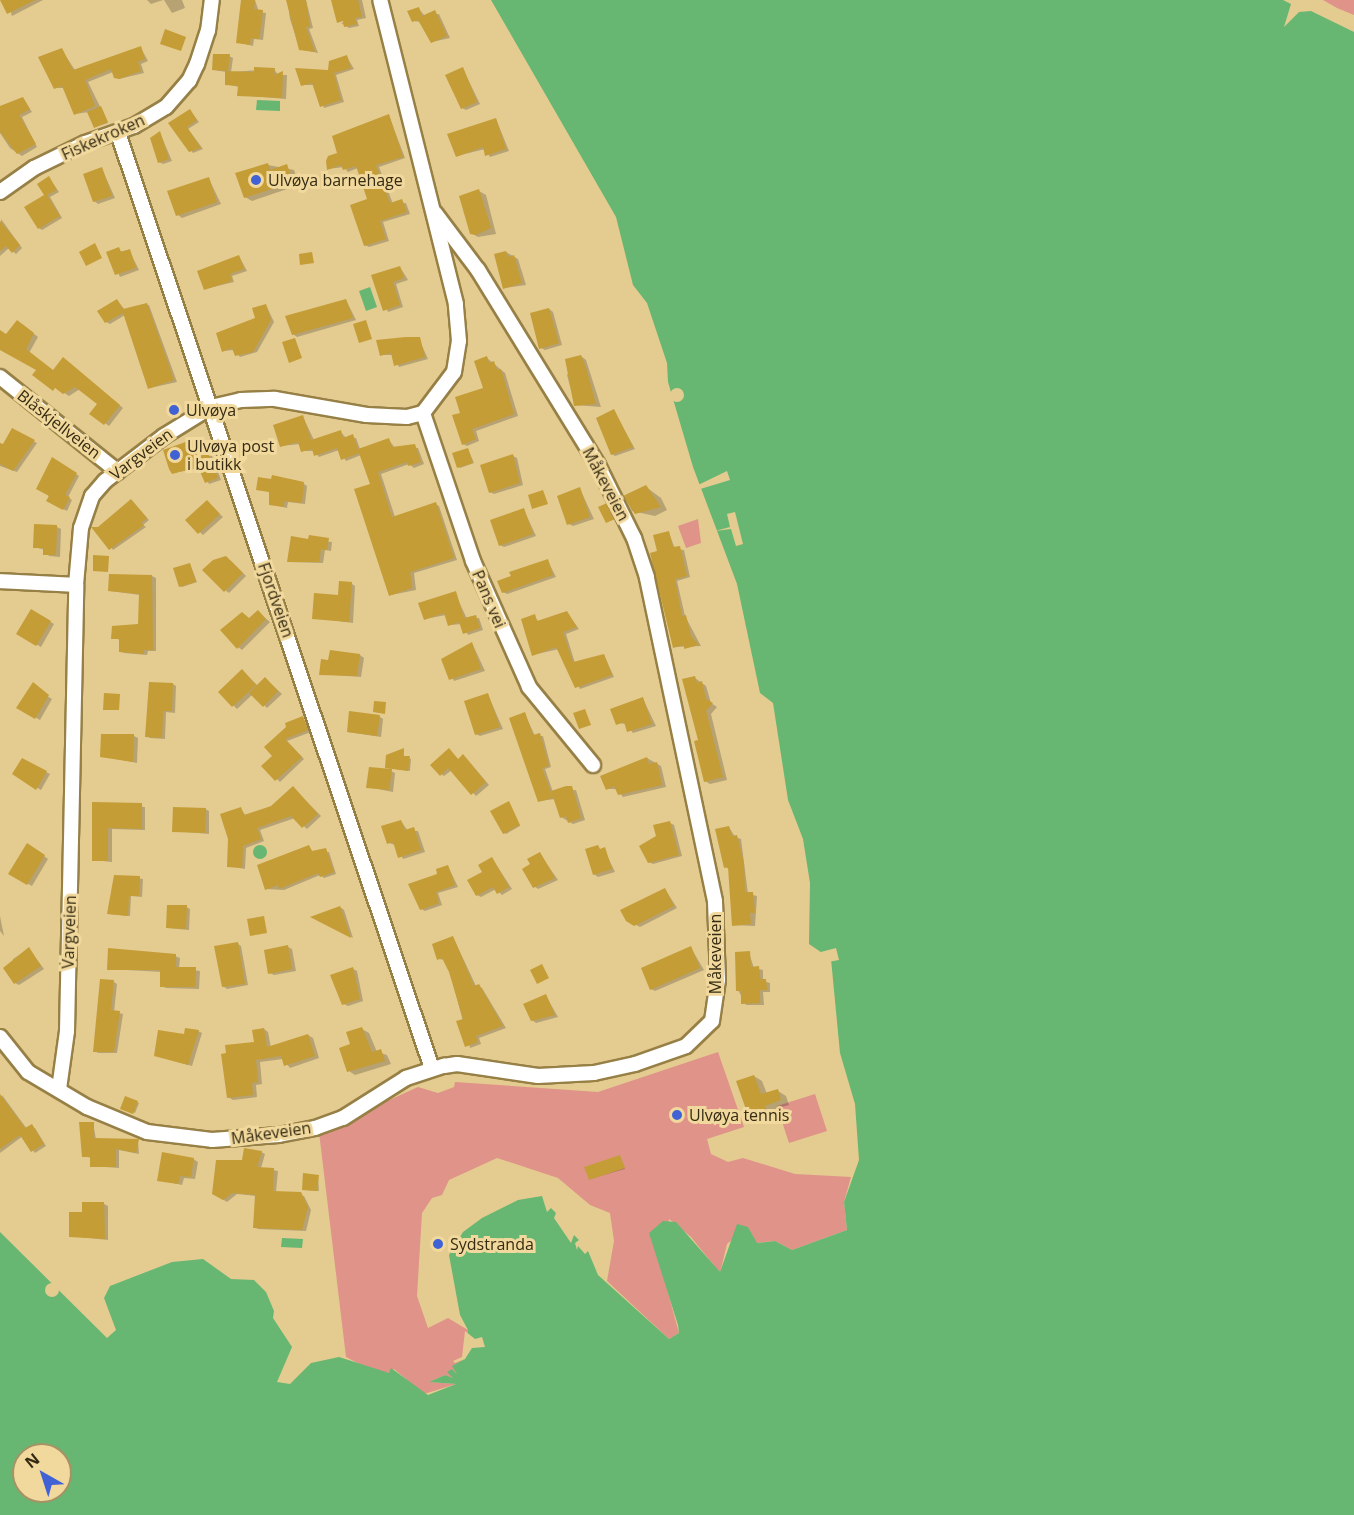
<!DOCTYPE html>
<meta charset="utf-8">
<style>
body{margin:0}
#map{position:relative;width:1354px;height:1515px;overflow:hidden;background:#e4cb90;font-family:"Open Sans",sans-serif}
div>[style]{position:absolute}
[style*='--x']{left:calc(var(--x)*1px);top:calc(var(--y)*1px);width:calc(var(--w)*1px);rotate:calc(var(--a)*1deg)}
.green>*{inset:0;background:#df9389}
.water>*{inset:0;background:#67b773}
.round{border-radius:50%}
.pier>*{inset:0;background:#e4cb90}
.shadow>*{inset:0;background:#0003}
.building>*{inset:0;background:#c49d36}
.roads{filter:drop-shadow(2px 0 #978046) drop-shadow(-2px 0 #978046) drop-shadow(0 2px #978046) drop-shadow(0 -2px #978046)}
.minor>*{height:14px;margin:-7px;padding:0 7px;transform-origin:7px;border-radius:7px;background:#fff}
.dots>*{width:16px;height:16px;translate:-50% -50%;box-sizing:border-box;border:3px solid #f1d89c;border-radius:50%}
span{translate:-50% -50%;white-space:nowrap;text-align:center;line-height:1.15;-webkit-text-stroke:6px #f1d89c;paint-order:stroke}
.street-label{font-size:16px;color:#352b13}
.poi-label{font-size:16px;color:#352b13}
.left{translate:0 -50%;text-align:left}
.north{position:absolute;left:12px;top:1443px;width:60px;height:60px;box-sizing:border-box;background:#f1d89c;border:2px solid #a69365;border-radius:50%;rotate:321deg;font-size:16px;font-weight:700;line-height:24px;text-align:center;color:#352b13}
.north::after{content:'';display:block;margin:auto;width:21px;height:27px;background:#4162d4;clip-path:polygon(50% 0,100% 100%,50% 72%,0 100%)}
</style>
<div id="map">
<div class="green">
<i style="clip-path:polygon(1323px 0,1354px 0,1354px 15px,1337px 8px)"></i>
<i style="clip-path:polygon(698px 519px,701px 543px,686px 548px,678px 526px)"></i>
<i style="clip-path:polygon(718px 1052px,744px 1127px,707px 1139px,711px 1154px,728px 1162px,743px 1158px,795px 1174px,851px 1177px,844px 1202px,847px 1230px,792px 1250px,775px 1241px,756px 1243px,748px 1227px,727px 1244px,720px 1273px,691px 1237px,669px 1219px,664px 1278px,679px 1333px,669px 1339px,607px 1281px,614px 1241px,610px 1213px,590px 1205px,558px 1178px,497px 1158px,449px 1180px,442px 1195px,432px 1198px,422px 1213px,417px 1296px,428px 1328px,448px 1318px,468px 1330px,465px 1359px,455px 1367px,457px 1374px,452px 1369px,452px 1378px,445px 1375px,429px 1382px,456px 1384px,424px 1394px,394px 1369px,389px 1373px,369px 1369px,346px 1357px,319px 1132px,418px 1087px,438px 1093px,454px 1087px,455px 1082px,598px 1092px)"></i>
<i style="clip-path:polygon(815px 1094px,827px 1131px,789px 1143px,777px 1106px)"></i>
</div>
<div class="water">
<i style="clip-path:polygon(evenodd,491px 0,1283px 0,1291px 4px,1284px 27px,1299px 12px,1311px 11px,1354px 32px,1354px 1515px,0 1515px,0 1232px,107px 1338px,116px 1330px,104px 1298px,110px 1286px,172px 1262px,203px 1259px,231px 1279px,254px 1280px,266px 1292px,274px 1311px,273px 1318px,292px 1347px,277px 1382px,290px 1384px,311px 1363px,339px 1357px,389px 1373px,391px 1368px,428px 1395px,456px 1384px,429px 1382px,445px 1375px,453px 1378px,447px 1372px,452px 1369px,457px 1374px,452px 1366px,465px 1359px,468px 1330px,460px 1315px,449px 1255px,463px 1232px,482px 1218px,518px 1200px,542px 1196px,547px 1212px,551px 1208px,556px 1213px,554px 1218px,571px 1243px,574px 1235px,579px 1240px,575px 1243px,577px 1250px,578px 1246px,585px 1254px,588px 1251px,598px 1275px,669px 1339px,679px 1333px,678px 1325px,649px 1233px,663px 1221px,676px 1222px,720px 1272px,737px 1224px,748px 1227px,757px 1243px,775px 1241px,792px 1250px,847px 1230px,844px 1202px,859px 1160px,855px 1104px,840px 1053px,831px 959px,809px 944px,810px 883px,803px 839px,788px 800px,773px 703px,760px 693px,737px 584px,693px 467px,668px 382px,667px 363px,647px 303px,633px 285px,616px 217px,491px 0,24px 1455px,60px 1455px,60px 1491px,24px 1491px,24px 1455px)"></i>
<i style="clip-path:polygon(257px 100px,280px 101px,280px 111px,256px 110px)"></i>
<i style="clip-path:polygon(370px 287px,377px 307px,366px 311px,359px 291px)"></i>
<i class="round" style="left:253px;top:845px;width:14px;height:14px"></i>
<i style="clip-path:polygon(282px 1238px,303px 1239px,302px 1248px,281px 1247px)"></i>
</div>
<div class="pier">
<i class="round" style="left:670px;top:388px;width:14px;height:14px"></i>
<i style="clip-path:polygon(727px 471px,730px 480px,697px 490px,696px 486px)"></i>
<i style="clip-path:polygon(735px 512px,743px 544px,736px 546px,731px 529px,715px 531px,730px 527px,727px 514px)"></i>
<i style="clip-path:polygon(836px 948px,839px 960px,828px 962px,817px 953px)"></i>
<i class="round" style="left:45px;top:1283px;width:14px;height:14px"></i>
<i style="clip-path:polygon(465px 1331px,475px 1339px,482px 1337px,485px 1347px,472px 1348px,465px 1359px,455px 1363px,453px 1361px,462px 1357px)"></i>
</div>
<div class="shadow">
<i style="clip-path:polygon(7px 0,43px 0,12px 16px)"></i>
<i style="clip-path:polygon(147px 0,163px 0,151px 4px)"></i>
<i style="clip-path:polygon(164px 0,182px 0,185px 8px,172px 13px)"></i>
<i style="clip-path:polygon(242px 0,255px 0,259px 12px,266px 13px,263px 40px,254px 39px,253px 46px,237px 42px)"></i>
<i style="clip-path:polygon(306px 0,313px 28px,309px 29px,318px 53px,300px 49px,290px 19px,288px 4px)"></i>
<i style="clip-path:polygon(333px 0,362px 0,366px 18px,357px 20px,359px 26px,349px 28px,341px 23px,350px 21px)"></i>
<i style="clip-path:polygon(418px 8px,425px 16px,439px 14px,450px 38px,432px 42px,421px 22px,413px 21px)"></i>
<i style="clip-path:polygon(141px 48px,148px 61px,141px 64px,144px 73px,119px 79px,113px 72px,88px 82px,108px 123px,95px 127px,89px 112px,75px 114px,64px 88px,55px 88px,61px 49px,75px 70px)"></i>
<i style="clip-path:polygon(229px 56px,233px 58px,231px 72px,274px 69px,278px 75px,287px 75px,286px 99px,239px 95px,239px 87px,226px 84px,226px 72px,214px 70px)"></i>
<i style="clip-path:polygon(347px 57px,354px 69px,336px 75px,344px 102px,324px 108px,314px 85px,302px 85px,330px 71px)"></i>
<i style="clip-path:polygon(463px 69px,480px 104px,466px 110px,462px 108px)"></i>
<i style="clip-path:polygon(23px 99px,32px 112px,22px 117px,37px 147px,22px 156px,10px 148px,0 133px,0 109px)"></i>
<i style="clip-path:polygon(190px 111px,199px 122px,188px 129px,203px 149px,193px 153px,170px 123px)"></i>
<i style="clip-path:polygon(389px 116px,405px 158px,379px 167px,393px 204px,406px 203px,410px 214px,383px 222px,389px 241px,369px 247px,365px 245px,369px 200px,358px 168px,348px 172px,344px 167px,328px 169px,339px 154px)"></i>
<i style="clip-path:polygon(496px 119px,509px 151px,490px 157px,485px 149px,457px 156px)"></i>
<i style="clip-path:polygon(160px 133px,172px 161px,163px 164px,159px 162px)"></i>
<i style="clip-path:polygon(268px 165px,294px 170px,299px 185px,252px 201px,245px 197px)"></i>
<i style="clip-path:polygon(102px 169px,115px 198px,98px 204px,94px 201px)"></i>
<i style="clip-path:polygon(49px 178px,59px 192px,50px 197px,62px 218px,42px 230px,39px 228px)"></i>
<i style="clip-path:polygon(209px 179px,221px 204px,182px 218px,178px 215px)"></i>
<i style="clip-path:polygon(479px 191px,486px 195px,496px 234px,478px 237px,471px 233px)"></i>
<i style="clip-path:polygon(1px 219px,22px 248px,16px 254px,9px 248px,0 256px)"></i>
<i style="clip-path:polygon(129px 250px,139px 270px,120px 277px,109px 253px)"></i>
<i style="clip-path:polygon(506px 252px,518px 259px,526px 285px,504px 288px)"></i>
<i style="clip-path:polygon(239px 256px,247px 271px,232px 276px,234px 282px,205px 289px)"></i>
<i style="clip-path:polygon(400px 267px,408px 280px,396px 284px,403px 307px,388px 312px,373px 276px)"></i>
<i style="clip-path:polygon(117px 300px,125px 310px,149px 305px,177px 382px,150px 388px,125px 315px,110px 324px,106px 322px)"></i>
<i style="clip-path:polygon(346px 300px,356px 320px,297px 337px,293px 334px)"></i>
<i style="clip-path:polygon(266px 305px,274px 322px,257px 352px,240px 357px,234px 350px,223px 351px,257px 319px)"></i>
<i style="clip-path:polygon(549px 309px,553px 312px,562px 345px,545px 350px,541px 348px)"></i>
<i style="clip-path:polygon(22px 324px,38px 337px,29px 353px,54px 371px,67px 361px,123px 408px,109px 426px,91px 413px,99px 404px,80px 389px,69px 396px,35px 374px,38px 370px,0 348px,0 334px,7px 336px)"></i>
<i style="clip-path:polygon(419px 339px,428px 359px,399px 367px,393px 355px,381px 355px)"></i>
<i style="clip-path:polygon(581px 356px,586px 360px,601px 407px,575px 405px,567px 375px)"></i>
<i style="clip-path:polygon(487px 358px,505px 373px,518px 416px,476px 431px,479px 441px,467px 446px,463px 444px,462px 414px,485px 389px)"></i>
<i style="clip-path:polygon(614px 411px,635px 449px,615px 456px,612px 454px)"></i>
<i style="clip-path:polygon(303px 417px,314px 440px,340px 431px,346px 438px,356px 438px,360px 449px,389px 440px,395px 448px,418px 448px,424px 464px,414px 468px,409px 464px,381px 474px,395px 517px,435px 504px,439px 506px,457px 560px,414px 573px,416px 590px,391px 595px,372px 485px,361px 455px,346px 461px,339px 450px,319px 457px,314px 451px,303px 451px,300px 444px,281px 446px)"></i>
<i style="clip-path:polygon(12px 430px,37px 443px,17px 472px,0 466px,0 451px)"></i>
<i style="clip-path:polygon(194px 441px,202px 456px,212px 456px,221px 480px,209px 484px,200px 468px,173px 473px)"></i>
<i style="clip-path:polygon(468px 449px,474px 463px,460px 468px,459px 467px)"></i>
<i style="clip-path:polygon(513px 456px,517px 458px,523px 485px,494px 494px,490px 492px)"></i>
<i style="clip-path:polygon(53px 459px,79px 476px,68px 497px,72px 500px,67px 511px,48px 501px)"></i>
<i style="clip-path:polygon(304px 484px,307px 486px,305px 504px,288px 502px,287px 508px,270px 504px,270px 492px,258px 489px)"></i>
<i style="clip-path:polygon(646px 487px,661px 498px,667px 510px,655px 516px,632px 511px,625px 497px)"></i>
<i style="clip-path:polygon(580px 489px,594px 519px,573px 526px,569px 524px)"></i>
<i style="clip-path:polygon(132px 501px,149px 520px,143px 525px,146px 527px,113px 550px,99px 528px)"></i>
<i style="clip-path:polygon(207px 502px,223px 517px,203px 535px,187px 520px)"></i>
<i style="clip-path:polygon(524px 510px,536px 536px,504px 547px,500px 545px)"></i>
<i style="clip-path:polygon(57px 527px,61px 529px,60px 557px,49px 556px,45px 550px,34px 547px)"></i>
<i style="clip-path:polygon(669px 533px,675px 549px,684px 550px,690px 577px,677px 581px,685px 616px,701px 646px,674px 647px,659px 552px)"></i>
<i style="clip-path:polygon(310px 540px,332px 542px,331px 551px,325px 550px,323px 563px,289px 562px)"></i>
<i style="clip-path:polygon(230px 560px,246px 576px,229px 593px,225px 590px)"></i>
<i style="clip-path:polygon(548px 561px,556px 577px,507px 594px,503px 592px)"></i>
<i style="clip-path:polygon(190px 564px,197px 582px,182px 587px,180px 586px)"></i>
<i style="clip-path:polygon(152px 576px,156px 578px,156px 651px,148px 651px,147px 655px,124px 653px,121px 651px,121px 640px,113px 638px,140px 626px,140px 595px,110px 591px)"></i>
<i style="clip-path:polygon(352px 584px,355px 586px,353px 623px,314px 618px)"></i>
<i style="clip-path:polygon(455px 593px,467px 619px,479px 618px,483px 630px,468px 635px,462px 624px,450px 625px,446px 615px,425px 619px)"></i>
<i style="clip-path:polygon(32px 611px,54px 624px,41px 647px,18px 634px)"></i>
<i style="clip-path:polygon(258px 612px,270px 622px,242px 650px,238px 647px,250px 619px)"></i>
<i style="clip-path:polygon(566px 612px,579px 629px,566px 634px,575px 663px,604px 655px,614px 677px,580px 689px,559px 649px,533px 655px,534px 616px,539px 622px)"></i>
<i style="clip-path:polygon(472px 643px,485px 671px,454px 681px,443px 659px)"></i>
<i style="clip-path:polygon(360px 655px,364px 658px,361px 677px,320px 674px,330px 661px)"></i>
<i style="clip-path:polygon(246px 674px,258px 686px,266px 679px,282px 694px,267px 708px,253px 694px,237px 709px,220px 692px)"></i>
<i style="clip-path:polygon(695px 678px,706px 686px,711px 703px,717px 707px,711px 714px,727px 780px,710px 784px,705px 781px)"></i>
<i style="clip-path:polygon(173px 684px,176px 686px,175px 713px,166px 712px,165px 739px,150px 738px,147px 736px)"></i>
<i style="clip-path:polygon(32px 687px,52px 699px,40px 720px,18px 707px)"></i>
<i style="clip-path:polygon(488px 695px,503px 729px,480px 736px,476px 734px)"></i>
<i style="clip-path:polygon(644px 701px,656px 726px,633px 733px,626px 724px,617px 723px)"></i>
<i style="clip-path:polygon(525px 714px,535px 736px,543px 736px,551px 767px,545px 769px,553px 792px,576px 790px,585px 820px,573px 824px,561px 817px,555px 799px,540px 801px)"></i>
<i style="clip-path:polygon(380px 717px,383px 719px,381px 737px,348px 732px)"></i>
<i style="clip-path:polygon(303px 718px,311px 732px,287px 741px,304px 759px,280px 782px,263px 766px,274px 756px,266px 748px)"></i>
<i style="clip-path:polygon(134px 736px,138px 738px,137px 763px,102px 756px)"></i>
<i style="clip-path:polygon(404px 750px,404px 757px,411px 759px,410px 771px,388px 768px,388px 756px)"></i>
<i style="clip-path:polygon(449px 750px,459px 760px,466px 758px,489px 785px,476px 796px,452px 770px,444px 776px,441px 774px)"></i>
<i style="clip-path:polygon(647px 758px,661px 766px,666px 787px,623px 797px,617px 789px,607px 789px,602px 777px)"></i>
<i style="clip-path:polygon(22px 760px,50px 774px,41px 790px,14px 774px)"></i>
<i style="clip-path:polygon(391px 771px,395px 773px,393px 792px,368px 787px)"></i>
<i style="clip-path:polygon(293px 788px,321px 816px,307px 829px,295px 818px,260px 830px,264px 841px,246px 848px,245px 869px,228px 866px,241px 809px,246px 816px,272px 807px)"></i>
<i style="clip-path:polygon(93px 803px,145px 807px,145px 830px,112px 829px,112px 862px,93px 860px)"></i>
<i style="clip-path:polygon(509px 803px,520px 826px,506px 834px,504px 833px)"></i>
<i style="clip-path:polygon(205px 809px,209px 811px,209px 834px,174px 831px)"></i>
<i style="clip-path:polygon(401px 821px,408px 831px,418px 831px,425px 852px,403px 859px,395px 845px,389px 843px)"></i>
<i style="clip-path:polygon(670px 823px,674px 825px,682px 856px,653px 864px,649px 862px,658px 837px)"></i>
<i style="clip-path:polygon(729px 827px,735px 837px,741px 839px,748px 894px,757px 896px,755px 926px,733px 925px,729px 869px,725px 867px)"></i>
<i style="clip-path:polygon(32px 847px,48px 859px,32px 886px,10px 874px)"></i>
<i style="clip-path:polygon(309px 847px,314px 853px,329px 852px,336px 874px,324px 878px,320px 875px,284px 890px,266px 889px)"></i>
<i style="clip-path:polygon(604px 849px,615px 872px,598px 877px,594px 874px)"></i>
<i style="clip-path:polygon(540px 854px,558px 880px,538px 889px,534px 886px,532px 864px)"></i>
<i style="clip-path:polygon(492px 858px,512px 889px,502px 895px,496px 889px,481px 897px,477px 895px)"></i>
<i style="clip-path:polygon(448px 866px,458px 887px,438px 893px,442px 905px,425px 911px,421px 909px)"></i>
<i style="clip-path:polygon(115px 876px,143px 879px,142px 897px,131px 896px,130px 916px,109px 914px)"></i>
<i style="clip-path:polygon(665px 889px,677px 908px,640px 927px,627px 920px)"></i>
<i style="clip-path:polygon(186px 907px,190px 909px,189px 930px,168px 928px)"></i>
<i style="clip-path:polygon(340px 907px,344px 910px,353px 938px,314px 918px)"></i>
<i style="clip-path:polygon(0 916px,4px 936px,0 931px)"></i>
<i style="clip-path:polygon(453px 937px,476px 986px,482px 988px,506px 1028px,479px 1038px,481px 1044px,470px 1048px,450px 972px,444px 960px,439px 959px)"></i>
<i style="clip-path:polygon(238px 944px,241px 946px,248px 985px,227px 989px,223px 986px)"></i>
<i style="clip-path:polygon(288px 947px,292px 949px,296px 971px,274px 975px,270px 973px)"></i>
<i style="clip-path:polygon(691px 948px,704px 970px,655px 991px,651px 989px)"></i>
<i style="clip-path:polygon(29px 949px,44px 969px,19px 985px,15px 983px,13px 959px)"></i>
<i style="clip-path:polygon(749px 953px,754px 968px,763px 970px,763px 981px,770px 983px,770px 992px,763px 992px,764px 1005px,746px 1005px,738px 990px)"></i>
<i style="clip-path:polygon(175px 956px,180px 958px,179px 968px,200px 971px,199px 989px,166px 988px,161px 986px,162px 972px,109px 969px)"></i>
<i style="clip-path:polygon(353px 969px,357px 971px,363px 1001px,348px 1006px,344px 1004px)"></i>
<i style="clip-path:polygon(114px 982px,117px 984px,114px 1012px,123px 1014px,117px 1053px,98px 1053px,95px 1051px)"></i>
<i style="clip-path:polygon(546px 996px,558px 1017px,536px 1023px,532px 1020px)"></i>
<i style="clip-path:polygon(264px 1029px,268px 1032px,271px 1048px,308px 1035px,313px 1038px,319px 1058px,290px 1068px,283px 1059px,260px 1062px,262px 1084px,256px 1085px,257px 1097px,233px 1100px,228px 1097px)"></i>
<i style="clip-path:polygon(362px 1029px,369px 1033px,377px 1052px,387px 1055px,391px 1064px,355px 1075px,349px 1071px,352px 1045px)"></i>
<i style="clip-path:polygon(198px 1031px,202px 1033px,192px 1066px,160px 1057px)"></i>
<i style="clip-path:polygon(754px 1076px,762px 1081px,767px 1094px,778px 1091px,786px 1096px,789px 1105px,772px 1110px,774px 1117px,758px 1122px,750px 1117px)"></i>
<i style="clip-path:polygon(2px 1095px,27px 1129px,35px 1128px,46px 1146px,35px 1153px,23px 1136px,0 1153px)"></i>
<i style="clip-path:polygon(126px 1098px,139px 1103px,135px 1113px,122px 1108px)"></i>
<i style="clip-path:polygon(93px 1123px,96px 1139px,138px 1140px,139px 1154px,119px 1150px,119px 1168px,91px 1166px,91px 1158px,84px 1156px)"></i>
<i style="clip-path:polygon(261px 1152px,265px 1154px,261px 1168px,278px 1171px,276px 1192px,304px 1196px,311px 1210px,306px 1231px,258px 1229px,254px 1227px,256px 1196px,237px 1194px,227px 1202px,214px 1194px,243px 1162px)"></i>
<i style="clip-path:polygon(620px 1157px,625px 1169px,590px 1179px)"></i>
<i style="clip-path:polygon(193px 1159px,198px 1162px,195px 1179px,184px 1178px,182px 1185px,159px 1180px)"></i>
<i style="clip-path:polygon(318px 1176px,319px 1191px,305px 1190px)"></i>
<i style="clip-path:polygon(104px 1204px,108px 1206px,108px 1240px,71px 1236px,84px 1213px)"></i>
</div>
<div class="building">
<i style="clip-path:polygon(0 0,35px 0,7px 14px)"></i>
<i style="clip-path:polygon(241px 0,255px 0,254px 9px,263px 10px,259px 39px,251px 38px,250px 45px,236px 43px)"></i>
<i style="clip-path:polygon(286px 0,306px 0,310px 27px,306px 27px,315px 52px,299px 50px)"></i>
<i style="clip-path:polygon(331px 0,358px 0,362px 17px,355px 18px,357px 24px,344px 27px,343px 21px,337px 23px)"></i>
<i style="clip-path:polygon(419px 7px,422px 16px,435px 10px,447px 36px,431px 43px,418px 20px,412px 22px,407px 11px)"></i>
<i style="clip-path:polygon(165px 29px,186px 37px,181px 51px,160px 44px)"></i>
<i style="clip-path:polygon(141px 46px,145px 59px,138px 62px,141px 71px,119px 79px,114px 78px,111px 69px,85px 80px,95px 106px,74px 115px,62px 86px,54px 89px,38px 57px,62px 48px,73px 70px)"></i>
<i style="clip-path:polygon(213px 54px,230px 54px,228px 71px,212px 70px)"></i>
<i style="clip-path:polygon(347px 55px,351px 68px,334px 73px,341px 100px,320px 107px,312px 83px,301px 86px,295px 68px,328px 70px,329px 61px)"></i>
<i style="clip-path:polygon(254px 67px,275px 68px,274px 75px,283px 71px,282px 98px,237px 96px,238px 86px,225px 85px,225px 71px,254px 72px)"></i>
<i style="clip-path:polygon(463px 67px,477px 102px,461px 109px,445px 75px)"></i>
<i style="clip-path:polygon(23px 97px,30px 109px,19px 115px,36px 144px,17px 154px,0 132px,0 106px)"></i>
<i style="clip-path:polygon(101px 106px,108px 122px,94px 128px,87px 112px)"></i>
<i style="clip-path:polygon(190px 109px,197px 120px,187px 127px,201px 148px,189px 152px,168px 123px)"></i>
<i style="clip-path:polygon(389px 114px,403px 157px,376px 165px,390px 203px,402px 199px,407px 212px,380px 221px,386px 239px,364px 246px,350px 205px,367px 199px,356px 166px,343px 170px,341px 165px,327px 170px,326px 161px,328px 156px,337px 153px,332px 136px)"></i>
<i style="clip-path:polygon(496px 118px,506px 149px,485px 156px,483px 147px,456px 157px,447px 134px)"></i>
<i style="clip-path:polygon(160px 131px,169px 159px,158px 163px,150px 138px)"></i>
<i style="clip-path:polygon(268px 163px,270px 170px,287px 164px,293px 182px,244px 198px,235px 173px)"></i>
<i style="clip-path:polygon(102px 167px,112px 196px,93px 202px,83px 174px)"></i>
<i style="clip-path:polygon(49px 176px,57px 190px,47px 195px,60px 216px,38px 229px,24px 207px,44px 195px,37px 184px)"></i>
<i style="clip-path:polygon(209px 177px,217px 202px,176px 216px,167px 191px)"></i>
<i style="clip-path:polygon(479px 189px,491px 228px,476px 235px,470px 234px,459px 196px)"></i>
<i style="clip-path:polygon(0 221px,20px 245px,12px 253px,6px 246px,0 251px)"></i>
<i style="clip-path:polygon(95px 243px,102px 258px,86px 266px,79px 252px)"></i>
<i style="clip-path:polygon(119px 247px,121px 252px,130px 249px,136px 268px,115px 275px,106px 252px)"></i>
<i style="clip-path:polygon(506px 251px,508px 257px,514px 255px,522px 283px,503px 289px,494px 254px)"></i>
<i style="clip-path:polygon(312px 252px,314px 263px,300px 265px,299px 254px)"></i>
<i style="clip-path:polygon(239px 255px,244px 269px,230px 274px,232px 281px,204px 290px,197px 271px)"></i>
<i style="clip-path:polygon(400px 266px,404px 278px,393px 282px,400px 305px,383px 311px,371px 275px)"></i>
<i style="clip-path:polygon(117px 299px,123px 309px,147px 303px,174px 380px,148px 389px,123px 313px,105px 323px,97px 311px)"></i>
<i style="clip-path:polygon(346px 299px,353px 318px,292px 335px,285px 316px)"></i>
<i style="clip-path:polygon(266px 304px,271px 320px,253px 352px,235px 356px,232px 348px,222px 352px,216px 333px,255px 318px,252px 308px)"></i>
<i style="clip-path:polygon(549px 308px,559px 343px,539px 349px,530px 313px)"></i>
<i style="clip-path:polygon(17px 320px,34px 333px,26px 349px,53px 370px,63px 357px,120px 405px,104px 425px,89px 414px,97px 404px,75px 387px,63px 394px,55px 388px,53px 391px,32px 375px,36px 370px,0 350px,0 330px,6px 334px)"></i>
<i style="clip-path:polygon(366px 320px,372px 339px,359px 343px,353px 324px)"></i>
<i style="clip-path:polygon(406px 337px,420px 337px,425px 357px,394px 366px,391px 353px,380px 356px,376px 340px)"></i>
<i style="clip-path:polygon(295px 338px,302px 358px,289px 363px,282px 342px)"></i>
<i style="clip-path:polygon(581px 355px,586px 368px,596px 404px,574px 406px,565px 359px)"></i>
<i style="clip-path:polygon(487px 356px,489px 363px,494px 361px,497px 370px,501px 369px,514px 414px,472px 429px,476px 439px,462px 445px,452px 415px,460px 413px,455px 397px,483px 388px,474px 361px)"></i>
<i style="clip-path:polygon(614px 409px,633px 447px,611px 455px,596px 418px)"></i>
<i style="clip-path:polygon(303px 415px,311px 440px,341px 430px,343px 438px,353px 434px,358px 449px,389px 438px,392px 447px,415px 444px,421px 462px,408px 466px,407px 462px,378px 472px,392px 517px,436px 502px,454px 558px,410px 572px,412px 588px,389px 596px,354px 489px,370px 484px,359px 453px,341px 460px,337px 448px,314px 456px,312px 449px,301px 452px,298px 442px,280px 447px,273px 425px)"></i>
<i style="clip-path:polygon(12px 428px,35px 440px,13px 471px,0 464px,0 443px,3px 444px)"></i>
<i style="clip-path:polygon(194px 439px,200px 456px,208px 453px,218px 478px,205px 483px,198px 467px,172px 474px,169px 469px,163px 450px)"></i>
<i style="clip-path:polygon(468px 448px,473px 463px,457px 468px,452px 453px)"></i>
<i style="clip-path:polygon(513px 454px,520px 483px,489px 493px,480px 465px)"></i>
<i style="clip-path:polygon(52px 457px,77px 473px,65px 495px,70px 497px,63px 510px,46px 501px,49px 496px,36px 489px)"></i>
<i style="clip-path:polygon(272px 475px,304px 482px,302px 503px,284px 501px,284px 507px,269px 505px,269px 492px,256px 490px,258px 477px,271px 479px)"></i>
<i style="clip-path:polygon(646px 485px,661px 507px,635px 514px,623px 496px)"></i>
<i style="clip-path:polygon(580px 487px,590px 517px,567px 525px,557px 496px)"></i>
<i style="clip-path:polygon(543px 490px,548px 504px,532px 509px,528px 495px)"></i>
<i style="clip-path:polygon(131px 499px,147px 518px,141px 523px,144px 525px,109px 550px,91px 527px,98px 527px)"></i>
<i style="clip-path:polygon(207px 500px,220px 514px,198px 534px,185px 520px)"></i>
<i style="clip-path:polygon(607px 503px,615px 519px,606px 523px,598px 507px)"></i>
<i style="clip-path:polygon(524px 508px,533px 534px,499px 546px,490px 520px)"></i>
<i style="clip-path:polygon(34px 524px,57px 525px,56px 555px,43px 555px,43px 548px,33px 548px)"></i>
<i style="clip-path:polygon(669px 531px,673px 547px,680px 546px,687px 576px,675px 579px,682px 616px,686px 615px,691px 636px,699px 645px,684px 649px,684px 645px,673px 648px,650px 553px,657px 551px,653px 535px)"></i>
<i style="clip-path:polygon(309px 535px,329px 538px,327px 550px,321px 549px,319px 562px,287px 562px,291px 536px,308px 539px)"></i>
<i style="clip-path:polygon(93px 555px,109px 556px,108px 572px,93px 571px)"></i>
<i style="clip-path:polygon(226px 556px,243px 573px,224px 592px,202px 570px,213px 560px)"></i>
<i style="clip-path:polygon(548px 559px,553px 575px,502px 593px,497px 581px,511px 576px,509px 572px)"></i>
<i style="clip-path:polygon(190px 563px,196px 582px,179px 587px,173px 568px)"></i>
<i style="clip-path:polygon(109px 574px,152px 575px,153px 650px,144px 650px,144px 654px,119px 652px,119px 639px,111px 639px,112px 626px,138px 624px,139px 594px,108px 591px)"></i>
<i style="clip-path:polygon(339px 581px,352px 582px,349px 622px,312px 619px,314px 593px,338px 595px)"></i>
<i style="clip-path:polygon(456px 591px,464px 618px,476px 615px,480px 628px,463px 634px,459px 622px,448px 626px,444px 613px,424px 620px,418px 603px)"></i>
<i style="clip-path:polygon(31px 609px,51px 621px,36px 646px,16px 634px)"></i>
<i style="clip-path:polygon(258px 610px,266px 619px,237px 649px,220px 630px,242px 612px,249px 618px)"></i>
<i style="clip-path:polygon(567px 611px,577px 627px,563px 632px,573px 662px,604px 654px,612px 675px,575px 688px,556px 647px,532px 656px,521px 619px,535px 614px,537px 621px)"></i>
<i style="clip-path:polygon(472px 642px,481px 669px,449px 680px,441px 659px)"></i>
<i style="clip-path:polygon(330px 650px,360px 654px,357px 676px,319px 675px,321px 659px,328px 660px)"></i>
<i style="clip-path:polygon(242px 669px,256px 685px,232px 707px,218px 692px)"></i>
<i style="clip-path:polygon(695px 676px,697px 683px,702px 681px,706px 699px,713px 703px,706px 711px,723px 777px,704px 782px,694px 741px,698px 740px,682px 679px)"></i>
<i style="clip-path:polygon(265px 677px,278px 691px,263px 707px,249px 693px)"></i>
<i style="clip-path:polygon(33px 682px,49px 695px,35px 719px,16px 708px)"></i>
<i style="clip-path:polygon(149px 682px,173px 683px,172px 711px,163px 711px,162px 738px,145px 737px)"></i>
<i style="clip-path:polygon(104px 693px,120px 694px,119px 710px,103px 710px)"></i>
<i style="clip-path:polygon(488px 693px,500px 727px,475px 735px,464px 701px)"></i>
<i style="clip-path:polygon(643px 697px,652px 724px,627px 732px,624px 722px,616px 725px,610px 709px)"></i>
<i style="clip-path:polygon(374px 701px,386px 702px,385px 714px,373px 712px)"></i>
<i style="clip-path:polygon(585px 709px,591px 725px,579px 729px,573px 713px)"></i>
<i style="clip-path:polygon(349px 711px,380px 715px,377px 736px,347px 732px)"></i>
<i style="clip-path:polygon(525px 712px,533px 735px,540px 733px,549px 766px,542px 768px,553px 798px,538px 802px,509px 718px)"></i>
<i style="clip-path:polygon(303px 716px,308px 730px,285px 739px,302px 757px,275px 781px,261px 766px,272px 756px,264px 747px,286px 727px,285px 723px)"></i>
<i style="clip-path:polygon(101px 734px,134px 734px,133px 762px,100px 757px)"></i>
<i style="clip-path:polygon(404px 748px,403px 756px,410px 756px,408px 771px,385px 768px,386px 755px)"></i>
<i style="clip-path:polygon(449px 748px,458px 759px,463px 754px,486px 782px,471px 795px,448px 768px,440px 776px,430px 765px)"></i>
<i style="clip-path:polygon(647px 757px,649px 764px,657px 762px,662px 785px,618px 795px,614px 786px,606px 790px,600px 776px)"></i>
<i style="clip-path:polygon(22px 758px,47px 771px,36px 790px,12px 774px)"></i>
<i style="clip-path:polygon(369px 767px,392px 769px,389px 790px,366px 788px)"></i>
<i style="clip-path:polygon(293px 786px,318px 814px,302px 828px,291px 816px,257px 828px,261px 839px,243px 846px,242px 868px,227px 867px,228px 839px,220px 814px,241px 807px,244px 815px,271px 806px)"></i>
<i style="clip-path:polygon(566px 786px,572px 786px,581px 818px,568px 823px,566px 816px,560px 818px,551px 791px)"></i>
<i style="clip-path:polygon(509px 801px,520px 825px,503px 834px,490px 811px)"></i>
<i style="clip-path:polygon(92px 802px,142px 803px,142px 829px,108px 828px,108px 861px,92px 861px)"></i>
<i style="clip-path:polygon(173px 807px,206px 808px,205px 833px,172px 832px)"></i>
<i style="clip-path:polygon(401px 820px,405px 830px,414px 827px,421px 850px,398px 858px,393px 842px,387px 844px,381px 826px)"></i>
<i style="clip-path:polygon(670px 821px,679px 855px,648px 863px,639px 846px,656px 836px,653px 825px)"></i>
<i style="clip-path:polygon(729px 826px,732px 836px,737px 835px,744px 863px,745px 892px,753px 892px,755px 913px,750px 913px,751px 924px,732px 926px,728px 867px,724px 868px,715px 829px)"></i>
<i style="clip-path:polygon(27px 843px,45px 855px,27px 885px,8px 874px)"></i>
<i style="clip-path:polygon(309px 845px,312px 851px,326px 848px,334px 872px,320px 877px,318px 873px,279px 889px,278px 885px,265px 890px,257px 865px)"></i>
<i style="clip-path:polygon(598px 845px,600px 849px,605px 847px,612px 869px,593px 875px,585px 849px)"></i>
<i style="clip-path:polygon(540px 852px,555px 878px,533px 888px,522px 869px,530px 864px,527px 859px)"></i>
<i style="clip-path:polygon(492px 857px,509px 887px,497px 894px,493px 887px,476px 896px,467px 880px,482px 872px,478px 865px)"></i>
<i style="clip-path:polygon(448px 865px,455px 885px,436px 892px,439px 903px,420px 910px,408px 884px,437px 874px,436px 869px)"></i>
<i style="clip-path:polygon(114px 875px,140px 876px,139px 896px,129px 896px,128px 916px,107px 914px)"></i>
<i style="clip-path:polygon(665px 888px,674px 906px,634px 926px,626px 921px,620px 910px)"></i>
<i style="clip-path:polygon(167px 905px,187px 905px,186px 929px,166px 928px)"></i>
<i style="clip-path:polygon(340px 906px,351px 938px,310px 917px)"></i>
<i style="clip-path:polygon(264px 916px,267px 933px,250px 936px,247px 919px)"></i>
<i style="clip-path:polygon(453px 936px,474px 986px,479px 984px,503px 1026px,476px 1036px,478px 1042px,465px 1047px,456px 1021px,463px 1019px,449px 972px,442px 958px,437px 960px,432px 944px)"></i>
<i style="clip-path:polygon(238px 942px,245px 984px,222px 987px,214px 946px)"></i>
<i style="clip-path:polygon(288px 945px,292px 969px,268px 974px,264px 950px)"></i>
<i style="clip-path:polygon(691px 946px,700px 968px,650px 990px,641px 968px)"></i>
<i style="clip-path:polygon(29px 947px,41px 966px,14px 984px,3px 968px)"></i>
<i style="clip-path:polygon(108px 948px,176px 954px,176px 967px,196px 967px,195px 987px,160px 987px,160px 970px,107px 970px)"></i>
<i style="clip-path:polygon(750px 951px,751px 967px,759px 966px,760px 979px,766px 979px,767px 990px,760px 990px,760px 1003px,741px 1004px,741px 991px,736px 991px,735px 952px)"></i>
<i style="clip-path:polygon(542px 964px,549px 978px,537px 984px,530px 970px)"></i>
<i style="clip-path:polygon(353px 967px,360px 999px,342px 1005px,330px 975px)"></i>
<i style="clip-path:polygon(100px 979px,114px 980px,111px 1010px,120px 1011px,114px 1052px,93px 1052px)"></i>
<i style="clip-path:polygon(546px 994px,555px 1015px,531px 1021px,523px 1004px)"></i>
<i style="clip-path:polygon(362px 1027px,372px 1052px,381px 1049px,385px 1061px,347px 1072px,339px 1048px,350px 1044px,346px 1032px)"></i>
<i style="clip-path:polygon(185px 1028px,199px 1030px,188px 1065px,154px 1056px,158px 1030px,184px 1034px)"></i>
<i style="clip-path:polygon(264px 1028px,267px 1047px,308px 1034px,315px 1056px,284px 1066px,281px 1056px,256px 1060px,258px 1082px,252px 1083px,253px 1095px,227px 1098px,221px 1054px,226px 1053px,225px 1045px,254px 1042px,252px 1030px)"></i>
<i style="clip-path:polygon(754px 1075px,761px 1094px,778px 1089px,781px 1100px,765px 1106px,767px 1112px,749px 1118px,736px 1081px)"></i>
<i style="clip-path:polygon(0 1094px,25px 1128px,32px 1124px,44px 1144px,31px 1152px,20px 1135px,0 1149px)"></i>
<i style="clip-path:polygon(125px 1096px,138px 1101px,133px 1114px,120px 1109px)"></i>
<i style="clip-path:polygon(79px 1122px,94px 1122px,94px 1138px,139px 1139px,136px 1153px,116px 1149px,116px 1167px,90px 1167px,90px 1157px,82px 1157px)"></i>
<i style="clip-path:polygon(244px 1148px,262px 1151px,257px 1167px,274px 1168px,273px 1191px,301px 1192px,308px 1207px,302px 1230px,253px 1228px,255px 1195px,232px 1193px,223px 1200px,212px 1194px,216px 1160px,242px 1160px)"></i>
<i style="clip-path:polygon(162px 1152px,194px 1158px,191px 1177px,180px 1176px,178px 1184px,157px 1181px)"></i>
<i style="clip-path:polygon(620px 1155px,625px 1168px,589px 1180px,584px 1167px)"></i>
<i style="clip-path:polygon(303px 1173px,319px 1175px,317px 1191px,302px 1190px)"></i>
<i style="clip-path:polygon(82px 1202px,104px 1202px,105px 1239px,69px 1237px,69px 1212px,82px 1212px)"></i>
</div>
<div class="roads">
<div class="minor">
<i style="--x:118;--y:133;--w:987;--a:71.45"></i>
<i style="--x:0;--y:192;--w:42;--a:-35.2"></i>
<i style="--x:34;--y:168;--w:57;--a:-26.1"></i>
<i style="--x:85;--y:143;--w:52;--a:-19.1"></i>
<i style="--x:134;--y:126;--w:37;--a:-31"></i>
<i style="--x:166;--y:107;--w:35;--a:-49"></i>
<i style="--x:189;--y:81;--w:19;--a:-65"></i>
<i style="--x:197;--y:64;--w:35;--a:-72"></i>
<i style="--x:208;--y:31;--w:31;--a:-83"></i>
<i style="--x:0;--y:377;--w:151;--a:38.8"></i>
<i style="--x:423;--y:413;--w:156;--a:71.3"></i>
<i style="--x:473;--y:561;--w:138;--a:66"></i>
<i style="--x:529;--y:687;--w:101;--a:50.6"></i>
<i style="--x:0;--y:581;--w:76;--a:3"></i>
<i style="--x:0;--y:1037;--w:45;--a:51.3"></i>
<i style="--x:28;--y:1072;--w:69;--a:30.7"></i>
<i style="--x:87;--y:1107;--w:65;--a:22.6"></i>
<i style="--x:147;--y:1132;--w:65;--a:7"></i>
<i style="--x:212;--y:1140;--w:67;--a:-4.3"></i>
<i style="--x:279;--y:1135;--w:37;--a:-11"></i>
<i style="--x:315;--y:1128;--w:30;--a:-20"></i>
<i style="--x:343;--y:1118;--w:75;--a:-32.4"></i>
<i style="--x:406;--y:1078;--w:40;--a:-18"></i>
<i style="--x:444;--y:1066;--w:13;--a:-9"></i>
<i style="--x:457;--y:1064;--w:82;--a:8.4"></i>
<i style="--x:538;--y:1076;--w:56;--a:-3.1"></i>
<i style="--x:594;--y:1073;--w:42;--a:-12.4"></i>
<i style="--x:635;--y:1064;--w:54;--a:-19.4"></i>
<i style="--x:686;--y:1046;--w:36;--a:-44"></i>
<i style="--x:712;--y:1021;--w:41;--a:-81.7"></i>
<i style="--x:718;--y:980;--w:79;--a:-92.2"></i>
<i style="--x:715;--y:901;--w:331;--a:-101.9"></i>
<i style="--x:647;--y:577;--w:41;--a:-108.4"></i>
<i style="--x:634;--y:538;--w:81;--a:-116.3"></i>
<i style="--x:598;--y:465;--w:229;--a:-121.6"></i>
<i style="--x:478;--y:270;--w:71;--a:-127"></i>
<i style="--x:59;--y:1089;--w:59;--a:-82.1"></i>
<i style="--x:67;--y:1031;--w:446;--a:-88.8"></i>
<i style="--x:76;--y:585;--w:57;--a:-85"></i>
<i style="--x:81;--y:528;--w:34;--a:-71"></i>
<i style="--x:92;--y:496;--w:20;--a:-49"></i>
<i style="--x:105;--y:481;--w:74;--a:-37.3"></i>
<i style="--x:164;--y:436;--w:55;--a:-31.7"></i>
<i style="--x:211;--y:407;--w:31;--a:-13"></i>
<i style="--x:241;--y:400;--w:34;--a:-2"></i>
<i style="--x:275;--y:399;--w:93;--a:9.9"></i>
<i style="--x:367;--y:415;--w:40;--a:2.9"></i>
<i style="--x:407;--y:417;--w:16;--a:-14"></i>
<i style="--x:423;--y:413;--w:51;--a:-52.9"></i>
<i style="--x:454;--y:372;--w:31;--a:-81"></i>
<i style="--x:459;--y:341;--w:37;--a:-95"></i>
<i style="--x:456;--y:304;--w:313;--a:-104"></i>
</div>
</div>
<div class="dots">
<i style="left:256px;top:180px;background:#4162d4"></i>
<i style="left:174px;top:410px;background:#4162d4"></i>
<i style="left:175px;top:455px;background:#4162d4"></i>
<i style="left:677px;top:1115px;background:#4162d4"></i>
<i style="left:438px;top:1244px;background:#4162d4"></i>
</div>
<div class="street-label">
<span style="left:103px;top:137px;rotate:-24deg">Fiskekroken</span>
<span style="left:59px;top:424px;rotate:38deg">Blåskjellveien</span>
<span style="left:141px;top:454px;rotate:-37deg">Vargveien</span>
<span style="left:606px;top:484px;rotate:62deg">Måkeveien</span>
<span style="left:489px;top:599px;rotate:67deg">Pans vei</span>
<span style="left:276px;top:600px;rotate:71deg">Fjordveien</span>
<span style="left:69px;top:932px;rotate:-88deg">Vargveien</span>
<span style="left:715px;top:954px;rotate:-90deg">Måkeveien</span>
<span style="left:271px;top:1133px;rotate:-8deg">Måkeveien</span>
</div>
<div class="poi-label">
<span class="left" style="left:268px;top:180px">Ulvøya barnehage</span>
<span class="left" style="left:186px;top:410px">Ulvøya</span>
<span class="left" style="left:187px;top:455px">Ulvøya post<br>i butikk</span>
<span class="left" style="left:689px;top:1115px">Ulvøya tennis</span>
<span class="left" style="left:450px;top:1244px">Sydstranda</span>
</div>
<div class="north">N</div>
</div>
